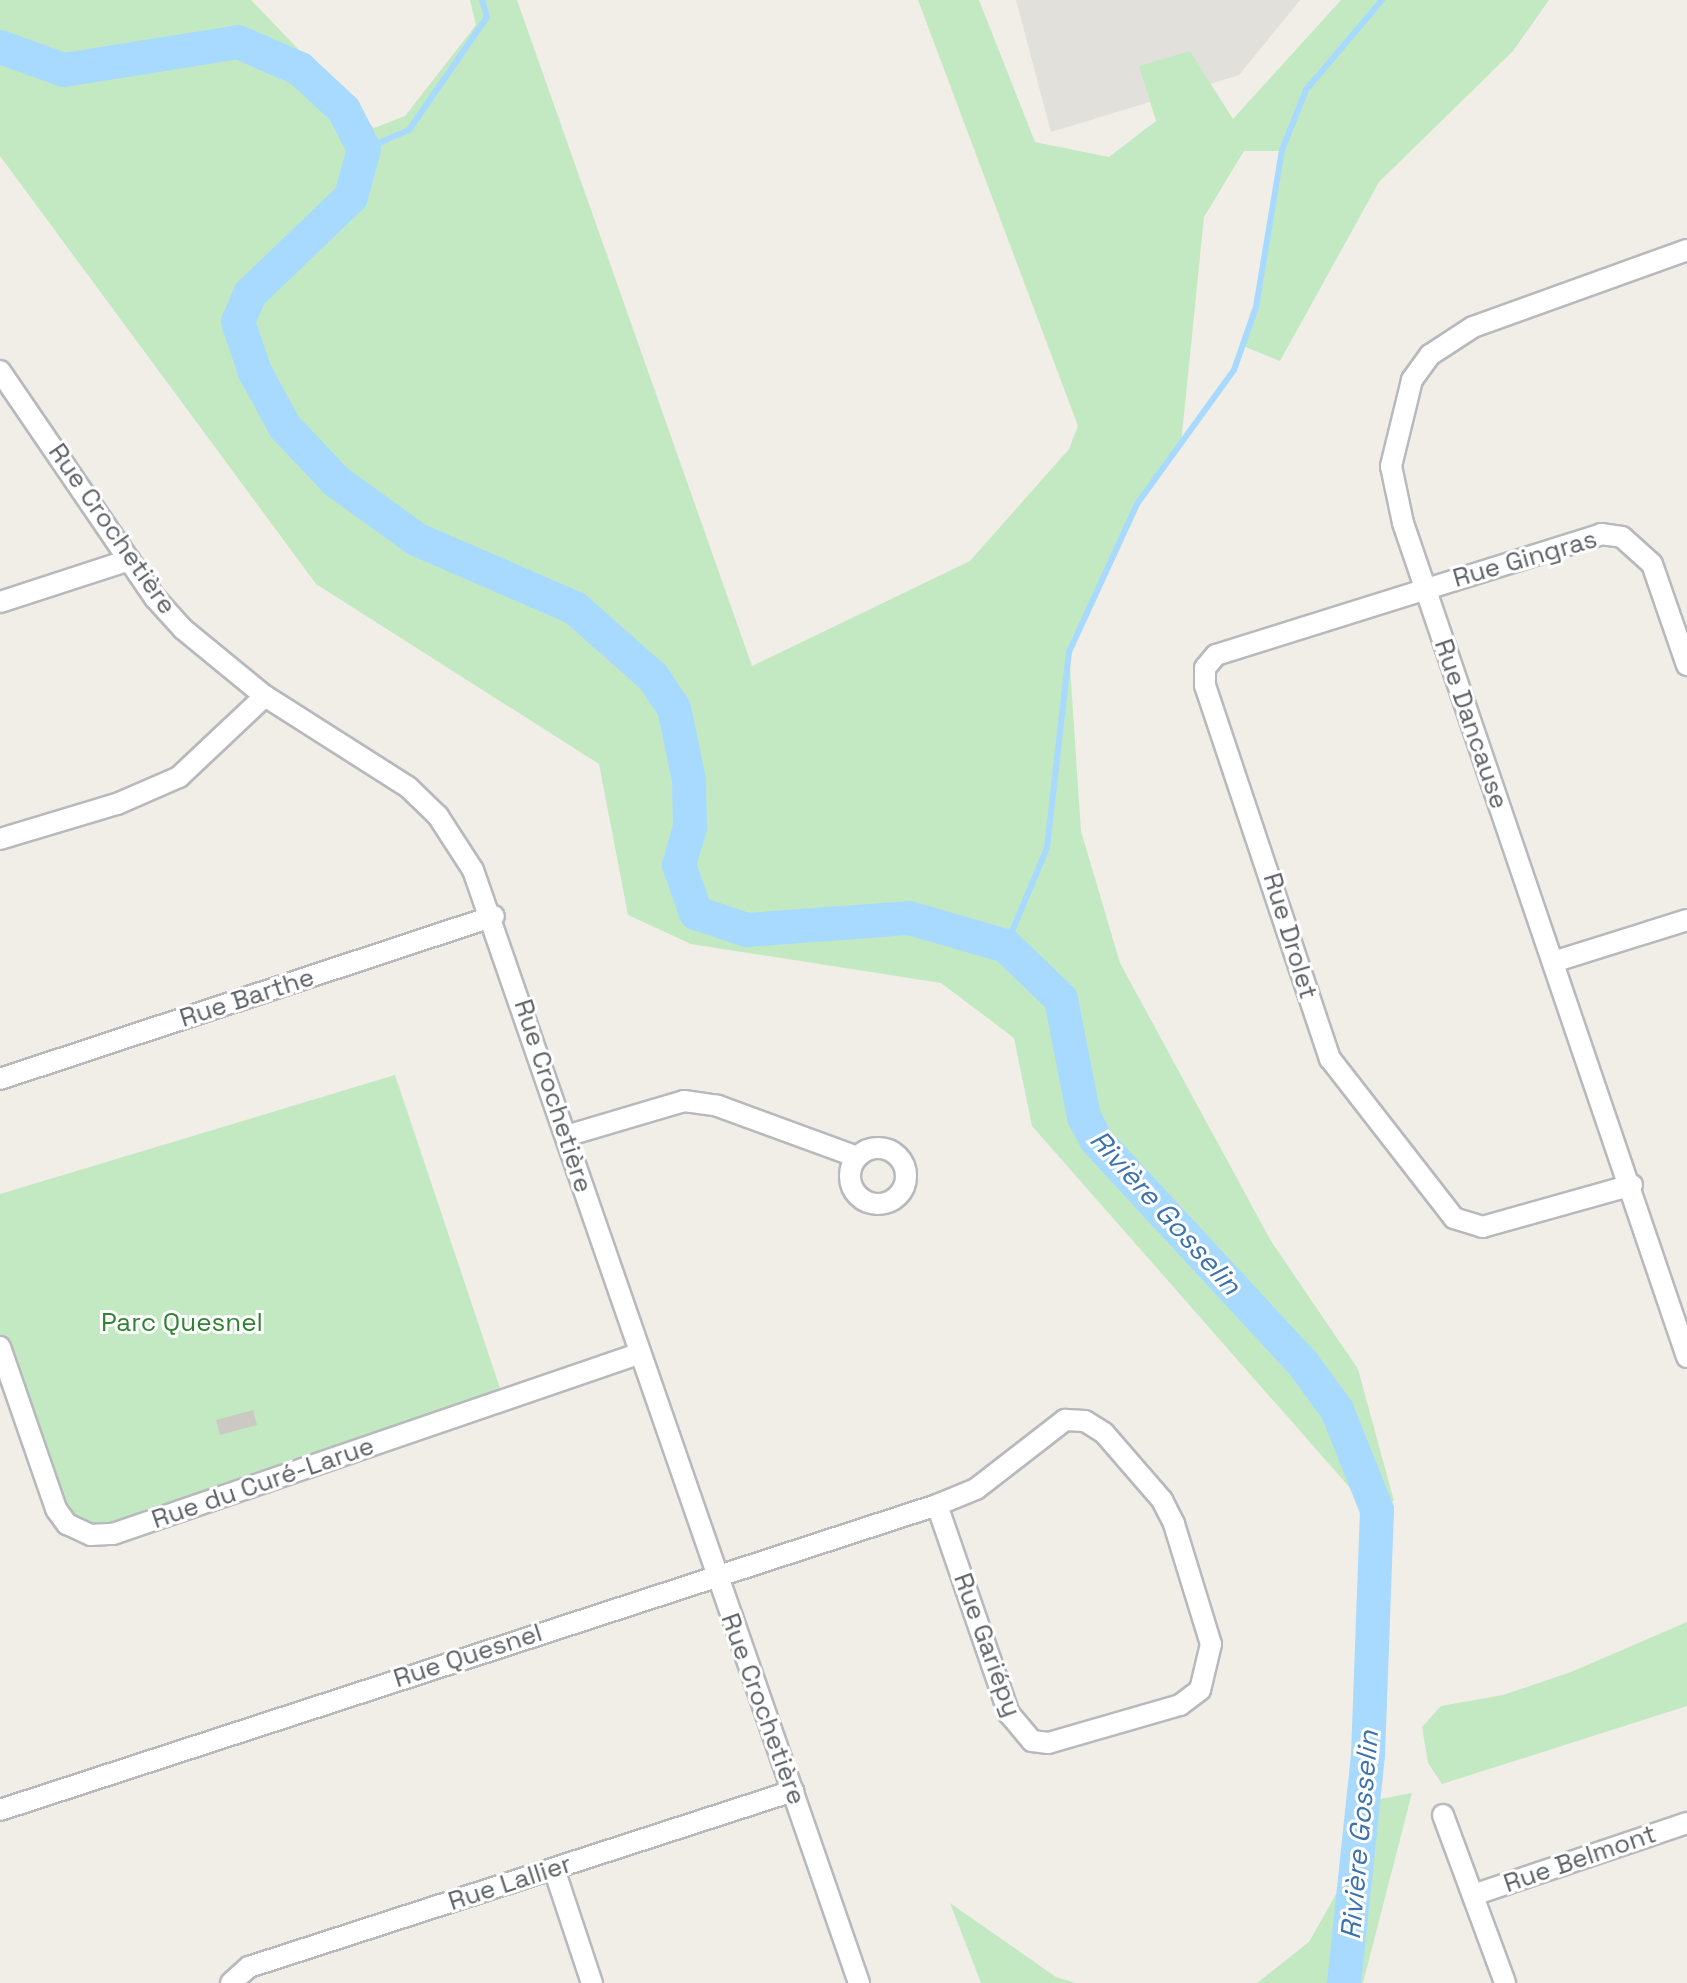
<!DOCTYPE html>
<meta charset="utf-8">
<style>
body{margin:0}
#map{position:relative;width:1687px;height:1983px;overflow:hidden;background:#f1eee7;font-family:"Space Grotesk",sans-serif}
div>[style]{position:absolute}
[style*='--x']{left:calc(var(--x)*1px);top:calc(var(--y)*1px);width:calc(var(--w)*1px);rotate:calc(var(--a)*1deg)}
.industrial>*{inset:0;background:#e2e0db}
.green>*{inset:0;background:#c3e9c3}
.stream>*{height:6px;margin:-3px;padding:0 3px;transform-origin:3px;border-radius:3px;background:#a8daff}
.river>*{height:34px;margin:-17px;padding:0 17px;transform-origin:17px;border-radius:17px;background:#a8daff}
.building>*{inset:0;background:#ccc9c4}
.roads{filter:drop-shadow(2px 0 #b7b9bd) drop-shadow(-2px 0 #b7b9bd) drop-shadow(0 2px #b7b9bd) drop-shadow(0 -2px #b7b9bd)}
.street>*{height:20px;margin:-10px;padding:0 10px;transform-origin:10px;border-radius:10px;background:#fff}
.street>.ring{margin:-10px;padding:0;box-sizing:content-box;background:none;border:20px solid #fff;border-radius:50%}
span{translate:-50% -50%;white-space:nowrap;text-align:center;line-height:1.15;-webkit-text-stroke:6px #fff;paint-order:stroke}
.street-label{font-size:26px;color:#5e6267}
.park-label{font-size:26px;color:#318234}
.water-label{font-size:28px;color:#3d74ad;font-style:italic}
</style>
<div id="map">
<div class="industrial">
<i style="clip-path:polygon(1016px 0,1300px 0,1239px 75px,1051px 132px)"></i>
</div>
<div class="green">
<i style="clip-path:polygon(0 0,251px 0,374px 128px,405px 116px,476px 25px,470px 0,517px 0,752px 666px,970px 561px,1069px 449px,1078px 426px,918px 0,979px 0,1035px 142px,1109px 157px,1156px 121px,1139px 66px,1190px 51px,1233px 119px,1341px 0,1549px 0,1513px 51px,1379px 182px,1280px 361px,1243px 346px,1256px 307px,1282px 151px,1244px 151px,1204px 217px,1181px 444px,1137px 504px,1069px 652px,1081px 831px,1120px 963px,1271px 1241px,1358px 1369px,1394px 1501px,1377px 1510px,1358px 1497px,1032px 1126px,1014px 1038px,941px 983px,691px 944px,628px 915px,599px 764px,316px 584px,0 156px)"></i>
<i style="clip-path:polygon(395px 1075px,504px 1400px,113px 1534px,67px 1524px,0 1347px,0 1194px)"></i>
<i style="clip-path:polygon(1687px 1622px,1687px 1706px,1442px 1784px,1428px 1763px,1422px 1727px,1441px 1706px,1503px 1695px,1571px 1672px)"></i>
<i style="clip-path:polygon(1412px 1793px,1363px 1983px,1257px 1983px,1309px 1942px,1340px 1887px,1364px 1802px)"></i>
<i style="clip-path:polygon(950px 1903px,1056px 1977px,1076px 1983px,981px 1983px)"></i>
</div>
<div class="stream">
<i style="--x:364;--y:149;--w:49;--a:-22.9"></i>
<i style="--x:409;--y:130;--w:137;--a:-55.4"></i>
<i style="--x:487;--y:17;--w:18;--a:-106"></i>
<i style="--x:1006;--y:946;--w:106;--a:-67.3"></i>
<i style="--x:1047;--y:848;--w:197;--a:-83.6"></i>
<i style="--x:1069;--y:652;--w:163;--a:-65.3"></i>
<i style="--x:1137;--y:504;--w:165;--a:-54.1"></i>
<i style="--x:1234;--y:370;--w:67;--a:-70.8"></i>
<i style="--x:1256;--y:307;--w:159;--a:-80.6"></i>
<i style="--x:1282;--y:150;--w:65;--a:-68.2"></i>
<i style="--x:1306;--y:90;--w:118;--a:-49.8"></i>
</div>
<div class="river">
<i style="--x:0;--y:47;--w:68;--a:19.8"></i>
<i style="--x:64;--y:70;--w:176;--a:-9.1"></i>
<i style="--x:238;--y:42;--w:68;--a:23.5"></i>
<i style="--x:300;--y:69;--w:60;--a:43"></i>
<i style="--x:344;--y:110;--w:44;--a:62.9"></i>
<i style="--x:364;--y:149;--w:50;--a:105.2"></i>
<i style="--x:351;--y:197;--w:140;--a:136.2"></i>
<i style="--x:250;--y:294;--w:30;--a:113"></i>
<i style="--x:238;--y:322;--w:53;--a:71.2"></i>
<i style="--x:255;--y:372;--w:63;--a:61.4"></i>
<i style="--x:285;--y:427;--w:74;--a:46.6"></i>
<i style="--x:336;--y:481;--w:99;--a:35.9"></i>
<i style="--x:416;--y:539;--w:173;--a:23.5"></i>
<i style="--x:575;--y:608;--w:104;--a:41.5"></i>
<i style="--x:653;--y:677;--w:37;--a:56"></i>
<i style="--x:674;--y:708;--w:74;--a:78.2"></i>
<i style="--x:689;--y:780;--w:47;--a:88.8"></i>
<i style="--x:690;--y:827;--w:40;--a:106"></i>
<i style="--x:679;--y:865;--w:51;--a:70.5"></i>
<i style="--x:696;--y:913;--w:54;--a:18.4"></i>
<i style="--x:747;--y:930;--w:162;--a:-4.2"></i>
<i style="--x:909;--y:918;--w:101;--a:16.1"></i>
<i style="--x:1006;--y:946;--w:76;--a:43.9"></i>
<i style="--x:1061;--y:999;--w:120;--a:79"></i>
<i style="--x:1084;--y:1117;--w:26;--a:62"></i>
<i style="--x:1096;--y:1140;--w:306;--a:47.2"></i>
<i style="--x:1304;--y:1365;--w:56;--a:53.7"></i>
<i style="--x:1337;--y:1410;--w:108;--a:68.2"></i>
<i style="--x:1377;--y:1510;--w:245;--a:92.1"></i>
<i style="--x:1368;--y:1755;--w:229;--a:96"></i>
</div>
<div class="building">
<i style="clip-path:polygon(253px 1410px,257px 1425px,220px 1435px,216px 1420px)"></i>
</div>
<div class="roads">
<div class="street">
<i style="--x:1687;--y:250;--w:227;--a:160.2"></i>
<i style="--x:1473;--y:327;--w:51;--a:146.9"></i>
<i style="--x:1430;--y:355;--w:31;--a:126"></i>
<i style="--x:1412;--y:380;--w:89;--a:103.7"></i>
<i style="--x:1391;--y:466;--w:58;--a:78.1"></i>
<i style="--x:1403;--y:523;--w:881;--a:71.19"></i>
<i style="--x:0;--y:371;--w:275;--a:55.7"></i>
<i style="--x:155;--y:598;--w:42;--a:47.9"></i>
<i style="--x:183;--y:629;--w:106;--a:39.3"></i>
<i style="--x:265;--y:696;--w:169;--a:32.5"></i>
<i style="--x:408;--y:787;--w:42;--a:44"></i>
<i style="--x:438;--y:816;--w:64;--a:57.1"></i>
<i style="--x:473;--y:870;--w:1178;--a:70.87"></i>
<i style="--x:0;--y:602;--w:136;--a:-18"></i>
<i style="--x:0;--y:839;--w:122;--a:-16.7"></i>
<i style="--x:117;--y:804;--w:68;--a:-23.5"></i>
<i style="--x:179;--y:777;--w:118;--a:-43.3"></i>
<i style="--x:1553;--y:962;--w:140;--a:-17.4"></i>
<i style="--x:0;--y:1079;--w:520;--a:-18.26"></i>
<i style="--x:566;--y:1136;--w:123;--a:-16.5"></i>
<i style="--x:684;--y:1101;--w:34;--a:8"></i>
<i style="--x:718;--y:1106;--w:148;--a:20.1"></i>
<i class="ring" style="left:850px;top:1148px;width:36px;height:36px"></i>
<i style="--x:1632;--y:1185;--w:155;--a:164.3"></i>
<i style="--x:1483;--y:1227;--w:30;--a:-163"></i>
<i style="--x:1454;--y:1218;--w:202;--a:-127.9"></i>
<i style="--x:1330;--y:1059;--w:394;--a:-108.5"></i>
<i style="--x:1205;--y:685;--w:17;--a:-90"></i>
<i style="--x:1205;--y:668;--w:17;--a:-50"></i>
<i style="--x:1216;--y:655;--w:404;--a:-17.4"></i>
<i style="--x:1601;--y:534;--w:21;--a:8"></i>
<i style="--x:1622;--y:537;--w:40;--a:42"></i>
<i style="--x:1652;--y:564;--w:107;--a:70.9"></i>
<i style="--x:0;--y:1347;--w:171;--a:70.9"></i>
<i style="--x:56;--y:1509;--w:19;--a:54"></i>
<i style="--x:67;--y:1524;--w:26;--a:25"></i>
<i style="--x:91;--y:1535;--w:22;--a:-3"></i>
<i style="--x:113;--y:1534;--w:555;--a:-18.92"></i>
<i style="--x:0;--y:1810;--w:985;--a:-18.03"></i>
<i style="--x:937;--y:1505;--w:42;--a:-22.3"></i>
<i style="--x:976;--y:1489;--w:113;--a:-37.8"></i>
<i style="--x:1065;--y:1420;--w:20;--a:3"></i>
<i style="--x:1085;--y:1421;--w:22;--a:32"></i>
<i style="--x:1104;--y:1433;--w:89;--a:49.1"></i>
<i style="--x:1162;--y:1500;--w:27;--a:63"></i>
<i style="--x:1174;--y:1524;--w:126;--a:72.9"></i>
<i style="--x:1211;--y:1644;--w:47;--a:103.4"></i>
<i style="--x:1200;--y:1690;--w:25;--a:143"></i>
<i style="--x:1180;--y:1705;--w:137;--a:163.9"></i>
<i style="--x:1048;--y:1743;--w:16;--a:-173"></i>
<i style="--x:1032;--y:1741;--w:35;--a:-130"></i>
<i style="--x:1009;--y:1714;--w:221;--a:-109"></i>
<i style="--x:1443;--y:1815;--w:179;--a:69.7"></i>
<i style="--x:554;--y:1869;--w:120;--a:71.6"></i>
<i style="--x:1473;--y:1895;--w:226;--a:-18.6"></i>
<i style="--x:231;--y:1983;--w:24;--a:-42"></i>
<i style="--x:249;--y:1967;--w:572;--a:-17.93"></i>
</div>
</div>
<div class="street-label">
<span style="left:112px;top:529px;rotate:55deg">Rue Crochetière</span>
<span style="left:1525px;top:559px;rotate:-16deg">Rue Gingras</span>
<span style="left:1471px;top:724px;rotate:71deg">Rue Dancause</span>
<span style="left:1290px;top:936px;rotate:73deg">Rue Drolet</span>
<span style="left:247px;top:998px;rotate:-18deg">Rue Barthe</span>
<span style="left:553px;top:1096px;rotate:72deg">Rue Crochetière</span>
<span style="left:263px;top:1483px;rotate:-19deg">Rue du Curé-Larue</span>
<span style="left:987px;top:1645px;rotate:70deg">Rue Gariépy</span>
<span style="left:468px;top:1656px;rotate:-18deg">Rue Quesnel</span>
<span style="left:763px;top:1709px;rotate:70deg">Rue Crochetière</span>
<span style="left:1580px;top:1859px;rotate:-19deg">Rue Belmont</span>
<span style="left:510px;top:1883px;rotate:-18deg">Rue Lallier</span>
</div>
<div class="park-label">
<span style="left:182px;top:1323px">Parc Quesnel</span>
</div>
<div class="water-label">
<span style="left:1166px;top:1212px;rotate:48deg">Rivière Gosselin</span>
<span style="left:1359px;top:1835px;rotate:-85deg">Rivière Gosselin</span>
</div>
</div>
